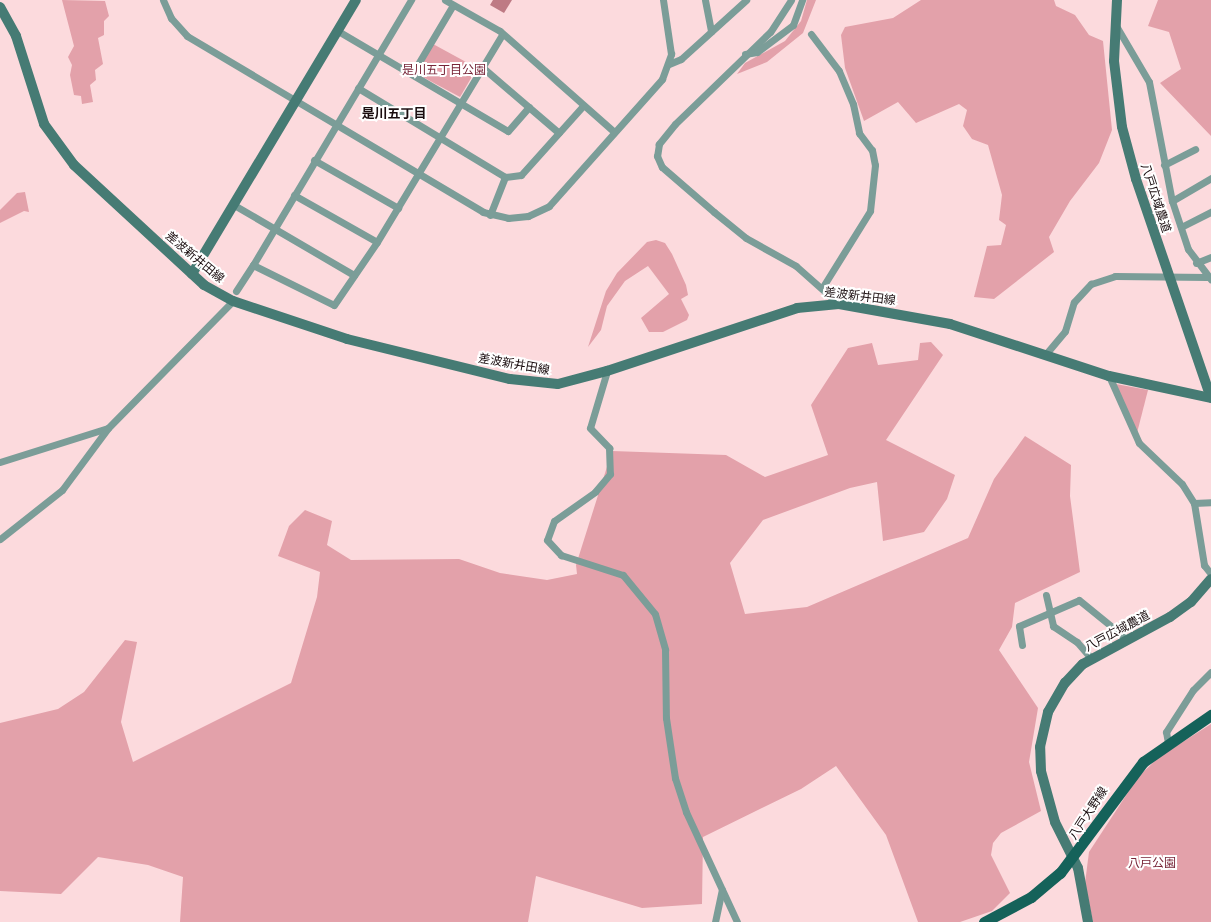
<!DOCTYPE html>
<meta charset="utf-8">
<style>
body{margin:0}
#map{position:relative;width:1211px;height:922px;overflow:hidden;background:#fcdadd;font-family:Quicksand,"Noto Sans JP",sans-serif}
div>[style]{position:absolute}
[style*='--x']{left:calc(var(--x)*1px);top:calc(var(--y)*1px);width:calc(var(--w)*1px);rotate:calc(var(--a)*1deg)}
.green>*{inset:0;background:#e3a1aa}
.water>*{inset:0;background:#be7a84}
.street>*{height:7px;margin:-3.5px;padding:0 3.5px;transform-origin:3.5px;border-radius:3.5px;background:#7b9d98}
.secondary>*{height:10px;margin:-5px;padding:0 5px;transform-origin:5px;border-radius:5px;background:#467b74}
.primary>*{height:11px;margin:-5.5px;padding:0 5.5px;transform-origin:5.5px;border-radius:5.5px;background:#15625a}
span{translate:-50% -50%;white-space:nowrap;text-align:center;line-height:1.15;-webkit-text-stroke:4px #fff;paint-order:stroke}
.park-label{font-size:12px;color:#772538}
.street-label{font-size:12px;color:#1a0d0f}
.neighbourhood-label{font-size:13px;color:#1a0d0f;font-weight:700}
</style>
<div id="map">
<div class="green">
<i style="clip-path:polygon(62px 0,105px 1px,109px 16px,104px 21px,104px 35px,98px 38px,103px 64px,95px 70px,96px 80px,90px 85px,93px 102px,82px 104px,81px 96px,74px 95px,70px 75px,72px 65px,68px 57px,74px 46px)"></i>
<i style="clip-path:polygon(807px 0,816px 0,803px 33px,767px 62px,737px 74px,745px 63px,785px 41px,801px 21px)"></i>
<i style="clip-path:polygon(921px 0,1054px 0,1056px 6px,1075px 15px,1089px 35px,1103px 41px,1112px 130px,1099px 163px,1070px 201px,1049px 237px,1054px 252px,994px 299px,974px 297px,987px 246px,1001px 245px,1006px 225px,999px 220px,1002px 195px,988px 145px,972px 139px,963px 126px,967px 110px,959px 104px,916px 123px,898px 102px,864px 121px,845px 68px,841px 35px,845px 27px,893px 18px)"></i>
<i style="clip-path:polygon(1158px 0,1211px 0,1211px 136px,1160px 83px,1181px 69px,1169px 32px,1148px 26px)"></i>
<i style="clip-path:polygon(433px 44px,477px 68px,460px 97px,419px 75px,417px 71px)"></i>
<i style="clip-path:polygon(25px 192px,29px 212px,24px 211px,0 223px,0 210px,17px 193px)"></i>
<i style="clip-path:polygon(656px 240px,665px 243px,672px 254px,686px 285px,688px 295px,681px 299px,689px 315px,687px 320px,663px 332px,649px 332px,641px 318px,669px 294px,648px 266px,625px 281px,607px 306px,601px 330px,588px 347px,606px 291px,617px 273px,647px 242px)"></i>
<i style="clip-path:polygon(931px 342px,943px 355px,886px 440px,955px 475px,947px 499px,924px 532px,883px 541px,877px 482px,850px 488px,763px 520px,730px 563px,745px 614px,807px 607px,968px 538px,994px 479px,1025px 436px,1071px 465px,1070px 496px,1080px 572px,1015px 603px,1012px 627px,999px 650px,1038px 708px,1029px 762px,1041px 811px,1001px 833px,993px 843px,991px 855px,1010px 893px,992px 911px,960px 922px,918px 922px,886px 835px,836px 766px,801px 789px,703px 837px,702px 904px,642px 908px,536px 876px,528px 922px,180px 922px,183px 877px,148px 865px,98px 857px,61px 894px,0 891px,0 723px,58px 709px,84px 692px,125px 640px,137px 642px,121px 722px,133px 762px,291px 683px,317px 597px,320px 572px,278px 556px,289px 526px,305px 510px,332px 521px,327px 545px,351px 560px,459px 559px,500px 573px,547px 580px,577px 574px,576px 565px,612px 451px,726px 455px,765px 477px,828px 455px,811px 405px,848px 348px,872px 343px,878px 365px,918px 360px,920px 343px)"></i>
<i style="clip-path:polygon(1116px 384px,1148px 390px,1137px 433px)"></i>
<i style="clip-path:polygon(1211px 724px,1211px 922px,1093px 922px,1085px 883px,1089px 852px,1138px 777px,1159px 757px)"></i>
</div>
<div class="water">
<i style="clip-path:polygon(493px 0,512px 0,504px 13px,490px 5px)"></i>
</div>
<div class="street">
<i style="--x:163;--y:0;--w:20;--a:66"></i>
<i style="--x:171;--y:18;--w:24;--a:48"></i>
<i style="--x:187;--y:36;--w:344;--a:30.7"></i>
<i style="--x:483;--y:212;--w:26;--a:13"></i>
<i style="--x:508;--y:218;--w:20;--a:-6"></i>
<i style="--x:528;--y:216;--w:23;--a:-25"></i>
<i style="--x:549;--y:206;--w:170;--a:-48.3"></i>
<i style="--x:662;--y:79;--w:27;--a:-70"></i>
<i style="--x:671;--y:54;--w:55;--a:-98.4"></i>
<i style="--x:445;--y:0;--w:63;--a:29.4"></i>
<i style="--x:500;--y:31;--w:152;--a:41.5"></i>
<i style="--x:705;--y:0;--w:32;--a:79"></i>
<i style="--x:791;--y:0;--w:38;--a:123"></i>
<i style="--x:770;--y:32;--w:132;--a:135.9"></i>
<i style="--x:675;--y:124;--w:26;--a:129"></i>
<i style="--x:659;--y:144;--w:12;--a:99"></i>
<i style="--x:657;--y:156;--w:12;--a:66"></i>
<i style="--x:662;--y:167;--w:69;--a:40.9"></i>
<i style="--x:714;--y:212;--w:41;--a:39.1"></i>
<i style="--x:746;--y:238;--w:57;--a:29.2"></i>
<i style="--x:796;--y:266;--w:57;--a:41.5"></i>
<i style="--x:1115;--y:24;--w:67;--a:59.6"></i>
<i style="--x:1149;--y:82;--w:121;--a:79.1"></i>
<i style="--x:1172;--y:201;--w:51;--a:71.6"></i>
<i style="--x:1188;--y:249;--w:38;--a:53"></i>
<i style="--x:338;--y:31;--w:197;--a:30.5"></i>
<i style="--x:508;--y:131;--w:32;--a:-49"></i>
<i style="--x:811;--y:34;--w:46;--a:52.9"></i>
<i style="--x:839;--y:71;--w:36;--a:67"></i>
<i style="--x:853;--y:104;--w:30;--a:78"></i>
<i style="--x:859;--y:133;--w:21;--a:53"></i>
<i style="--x:872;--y:150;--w:15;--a:79"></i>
<i style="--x:875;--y:165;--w:46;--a:96.2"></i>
<i style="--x:870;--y:211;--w:91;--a:121.9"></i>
<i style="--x:745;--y:54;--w:12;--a:-9"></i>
<i style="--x:757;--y:52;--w:45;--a:-36.9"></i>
<i style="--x:793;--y:25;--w:27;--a:-70"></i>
<i style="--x:669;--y:64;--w:13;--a:-23"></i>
<i style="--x:681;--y:59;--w:88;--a:-42.2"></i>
<i style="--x:482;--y:67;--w:101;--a:40.6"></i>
<i style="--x:412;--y:74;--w:80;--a:-59.3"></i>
<i style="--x:358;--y:88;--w:172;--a:31.2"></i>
<i style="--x:505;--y:177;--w:16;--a:-7"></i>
<i style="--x:521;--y:175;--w:93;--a:-48.1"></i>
<i style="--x:314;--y:160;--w:97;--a:29.7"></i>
<i style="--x:1164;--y:165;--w:35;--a:-27"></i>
<i style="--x:294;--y:195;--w:95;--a:29.5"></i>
<i style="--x:1172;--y:201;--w:45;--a:-30.5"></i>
<i style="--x:234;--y:205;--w:139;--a:30.3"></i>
<i style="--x:490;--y:215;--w:41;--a:-68.5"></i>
<i style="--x:1181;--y:227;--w:34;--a:-27"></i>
<i style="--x:1196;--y:263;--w:16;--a:-22"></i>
<i style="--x:253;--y:265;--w:309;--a:-59.2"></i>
<i style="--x:236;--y:291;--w:31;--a:-57"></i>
<i style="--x:253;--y:265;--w:90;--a:26.3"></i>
<i style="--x:334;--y:305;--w:76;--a:-55.7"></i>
<i style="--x:377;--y:242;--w:242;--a:-58.9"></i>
<i style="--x:1045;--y:355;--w:31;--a:-50"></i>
<i style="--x:1065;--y:331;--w:30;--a:-73"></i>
<i style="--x:1074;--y:302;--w:25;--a:-47"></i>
<i style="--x:1091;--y:284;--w:25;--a:-18"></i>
<i style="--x:1115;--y:276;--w:92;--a:0.6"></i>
<i style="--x:607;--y:371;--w:59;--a:106.6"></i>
<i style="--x:590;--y:428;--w:28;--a:46"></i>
<i style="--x:609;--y:448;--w:26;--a:88"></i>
<i style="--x:610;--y:474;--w:23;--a:130"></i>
<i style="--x:595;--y:492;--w:50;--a:144.7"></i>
<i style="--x:554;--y:521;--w:20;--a:110"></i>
<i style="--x:547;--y:540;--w:21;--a:47"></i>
<i style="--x:561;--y:555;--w:65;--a:17.9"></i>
<i style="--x:623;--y:575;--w:50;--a:50.6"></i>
<i style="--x:655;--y:614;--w:37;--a:74"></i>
<i style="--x:665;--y:650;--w:68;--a:89.2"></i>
<i style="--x:666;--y:718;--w:61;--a:81.5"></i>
<i style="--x:675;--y:778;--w:36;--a:72"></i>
<i style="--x:686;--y:812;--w:121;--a:65.1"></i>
<i style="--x:1109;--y:376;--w:73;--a:65.9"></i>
<i style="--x:1139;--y:443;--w:59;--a:43.6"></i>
<i style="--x:1182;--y:484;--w:22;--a:58"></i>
<i style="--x:1194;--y:503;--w:63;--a:80.8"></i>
<i style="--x:1204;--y:565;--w:11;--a:52"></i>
<i style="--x:0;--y:462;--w:113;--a:-17.5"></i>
<i style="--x:108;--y:428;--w:178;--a:-45.5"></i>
<i style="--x:1194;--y:503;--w:17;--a:-3"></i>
<i style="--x:0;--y:539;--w:79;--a:-38.3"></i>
<i style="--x:62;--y:490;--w:77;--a:-53.4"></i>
<i style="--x:1046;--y:595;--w:32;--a:77"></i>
<i style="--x:1053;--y:626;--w:29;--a:34"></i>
<i style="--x:1077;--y:642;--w:21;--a:49"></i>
<i style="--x:1022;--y:645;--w:19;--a:-99"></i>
<i style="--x:1019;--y:626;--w:65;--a:-23.4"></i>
<i style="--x:1079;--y:600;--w:62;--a:39.1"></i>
<i style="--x:1168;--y:743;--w:11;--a:-100"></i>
<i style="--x:1166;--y:732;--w:50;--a:-57.3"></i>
<i style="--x:1193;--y:690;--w:25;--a:-45"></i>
<i style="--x:715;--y:922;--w:33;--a:-78"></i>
</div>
<div class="secondary">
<i style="--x:1117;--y:0;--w:61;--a:92.8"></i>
<i style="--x:1114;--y:61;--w:66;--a:83.1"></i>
<i style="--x:1122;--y:127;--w:54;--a:74.9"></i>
<i style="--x:1136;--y:179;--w:231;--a:71.1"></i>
<i style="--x:0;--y:7;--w:33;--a:61"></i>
<i style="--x:16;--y:36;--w:92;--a:72.3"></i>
<i style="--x:44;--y:124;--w:51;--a:53.8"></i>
<i style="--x:74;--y:165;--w:177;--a:42.7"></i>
<i style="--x:204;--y:285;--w:33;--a:29"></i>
<i style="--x:233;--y:301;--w:120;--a:18.4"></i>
<i style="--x:347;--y:339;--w:168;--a:13.8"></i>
<i style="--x:510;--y:379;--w:48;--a:5.9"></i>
<i style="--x:558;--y:384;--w:51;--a:-14.9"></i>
<i style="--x:607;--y:371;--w:200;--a:-18.3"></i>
<i style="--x:797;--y:308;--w:42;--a:-5.4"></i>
<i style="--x:839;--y:304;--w:113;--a:10.2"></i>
<i style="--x:950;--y:324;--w:167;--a:18.1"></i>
<i style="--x:1109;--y:376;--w:104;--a:12.2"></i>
<i style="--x:192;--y:274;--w:319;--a:-59.1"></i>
<i style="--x:1088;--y:922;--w:55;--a:-100.5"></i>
<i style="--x:1078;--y:868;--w:51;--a:-116.6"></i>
<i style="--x:1055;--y:822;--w:53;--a:-105.4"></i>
<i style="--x:1041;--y:771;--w:24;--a:-92"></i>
<i style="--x:1040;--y:747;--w:36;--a:-77"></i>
<i style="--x:1048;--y:712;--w:34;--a:-60"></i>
<i style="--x:1065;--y:683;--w:26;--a:-47"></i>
<i style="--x:1083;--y:664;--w:99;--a:-28.4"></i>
<i style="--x:1170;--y:617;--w:26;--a:-36"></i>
<i style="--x:1191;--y:602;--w:30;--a:-49"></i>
</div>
<div class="primary">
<i style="--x:984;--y:922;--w:53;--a:-28"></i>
<i style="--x:1031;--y:897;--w:38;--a:-40"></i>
<i style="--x:1060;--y:873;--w:139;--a:-53.2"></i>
<i style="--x:1143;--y:762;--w:83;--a:-34.7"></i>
</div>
<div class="park-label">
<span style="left:444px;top:70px">是川五丁目公園</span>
<span style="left:1152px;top:863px">八戸公園</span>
</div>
<div class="street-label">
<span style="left:1156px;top:198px;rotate:72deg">八戸広域農道</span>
<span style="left:195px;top:257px;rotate:40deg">差波新井田線</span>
<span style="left:860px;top:296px;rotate:7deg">差波新井田線</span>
<span style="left:514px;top:364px;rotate:10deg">差波新井田線</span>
<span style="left:1117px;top:631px;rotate:-28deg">八戸広域農道</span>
<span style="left:1088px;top:813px;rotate:-57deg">八戸大野線</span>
</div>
<div class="neighbourhood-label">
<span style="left:394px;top:113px">是川五丁目</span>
</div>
</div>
